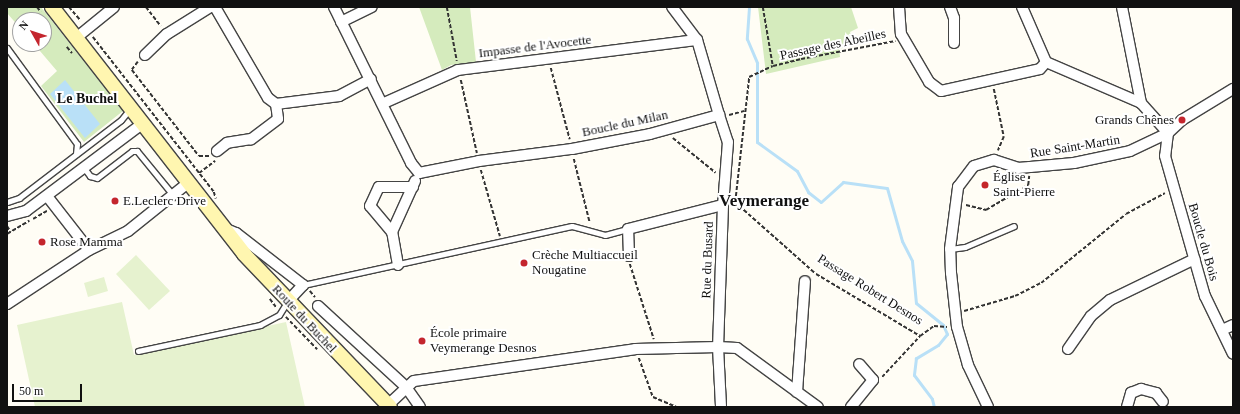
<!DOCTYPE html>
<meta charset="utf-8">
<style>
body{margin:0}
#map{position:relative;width:1240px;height:414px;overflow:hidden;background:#fffdf5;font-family:"Times New Roman",serif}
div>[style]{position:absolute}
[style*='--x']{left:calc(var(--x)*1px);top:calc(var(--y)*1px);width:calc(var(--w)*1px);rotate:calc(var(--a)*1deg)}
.green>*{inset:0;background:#d5ebbd}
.pitch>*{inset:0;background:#e6f2cf}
.water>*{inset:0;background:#b9e0f7}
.stream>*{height:3px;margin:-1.5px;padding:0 1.5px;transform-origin:1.5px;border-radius:1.5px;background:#b9e0f7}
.path>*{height:1.5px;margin-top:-0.75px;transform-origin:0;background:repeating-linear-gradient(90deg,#333 0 4px,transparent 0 6px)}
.roads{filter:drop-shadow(1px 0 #444) drop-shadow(-1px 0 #444) drop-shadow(0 1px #444) drop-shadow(0 -1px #444)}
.service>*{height:5px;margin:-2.5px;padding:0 2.5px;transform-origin:2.5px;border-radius:2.5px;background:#fff}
.minor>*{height:10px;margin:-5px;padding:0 5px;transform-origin:5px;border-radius:5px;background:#fff}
.secondary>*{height:14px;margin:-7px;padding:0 7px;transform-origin:7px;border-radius:7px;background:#fff6b0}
.dots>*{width:11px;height:11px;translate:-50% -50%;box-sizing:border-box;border:2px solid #fff;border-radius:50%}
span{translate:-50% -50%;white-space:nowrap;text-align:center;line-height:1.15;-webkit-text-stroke:4px #fff;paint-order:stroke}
.street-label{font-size:13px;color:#111}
.poi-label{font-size:13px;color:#111}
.right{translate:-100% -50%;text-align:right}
.left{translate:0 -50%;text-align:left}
.neighbourhood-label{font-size:14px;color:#111;font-weight:700}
.district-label{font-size:17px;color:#111;font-weight:700}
.frame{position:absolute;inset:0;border:8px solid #111;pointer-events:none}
.north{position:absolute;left:12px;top:12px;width:40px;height:40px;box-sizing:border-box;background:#fff;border:1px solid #a0a0a0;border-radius:50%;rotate:309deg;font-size:11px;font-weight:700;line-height:16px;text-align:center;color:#111}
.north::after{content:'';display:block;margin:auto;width:14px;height:18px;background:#c4262e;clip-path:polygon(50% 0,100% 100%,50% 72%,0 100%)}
.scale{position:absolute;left:12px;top:384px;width:70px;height:18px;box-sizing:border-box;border:2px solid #111;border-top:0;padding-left:5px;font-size:12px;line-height:14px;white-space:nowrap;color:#111;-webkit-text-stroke:3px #fff;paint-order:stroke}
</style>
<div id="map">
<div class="green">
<i style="clip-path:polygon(7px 7px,41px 7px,123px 111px,84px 142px,41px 86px,57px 71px,34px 44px,44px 44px,44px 20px,20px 20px,20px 28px,7px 13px)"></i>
<i style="clip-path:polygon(419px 7px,470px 7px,476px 62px,451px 65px,442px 70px)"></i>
<i style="clip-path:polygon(758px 7px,851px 7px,858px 28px,850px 32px,855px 45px,839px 49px,840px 57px,766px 74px)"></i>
</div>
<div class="pitch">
<i style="clip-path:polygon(136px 255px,170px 291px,149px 310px,116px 274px)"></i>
<i style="clip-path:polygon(104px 277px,108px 291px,88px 297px,84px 283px)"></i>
<i style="clip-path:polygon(122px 302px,134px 355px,286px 322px,305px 407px,35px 407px,17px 325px)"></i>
</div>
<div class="water">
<i style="clip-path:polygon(65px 80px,100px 124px,85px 138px,50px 94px)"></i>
</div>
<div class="stream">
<i style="--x:749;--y:7;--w:32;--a:94"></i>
<i style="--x:747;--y:39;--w:26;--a:67"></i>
<i style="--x:757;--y:63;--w:79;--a:90"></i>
<i style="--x:757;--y:142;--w:49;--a:35.9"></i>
<i style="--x:797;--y:171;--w:24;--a:62"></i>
<i style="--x:808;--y:192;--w:16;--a:38"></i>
<i style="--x:821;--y:202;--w:30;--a:-42"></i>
<i style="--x:843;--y:182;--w:44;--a:7.8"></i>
<i style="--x:887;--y:188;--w:55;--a:74.2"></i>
<i style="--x:902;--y:241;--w:22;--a:63"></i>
<i style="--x:912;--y:261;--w:42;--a:84.6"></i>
<i style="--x:916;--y:303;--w:35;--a:39"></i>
<i style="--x:943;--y:325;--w:10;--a:66"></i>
<i style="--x:947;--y:334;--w:14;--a:129"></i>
<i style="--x:938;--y:345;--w:26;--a:149"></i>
<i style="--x:916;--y:358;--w:17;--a:97"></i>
<i style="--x:914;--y:375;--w:30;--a:53"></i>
<i style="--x:932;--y:399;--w:8;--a:76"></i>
</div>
<div class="path">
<i style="--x:37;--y:7;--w:6;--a:51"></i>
<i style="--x:69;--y:7;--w:18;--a:49"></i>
<i style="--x:146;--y:7;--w:24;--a:52"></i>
<i style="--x:447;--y:7;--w:55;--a:79.5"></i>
<i style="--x:763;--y:7;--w:60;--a:80.4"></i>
<i style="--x:93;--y:37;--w:197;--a:52"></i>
<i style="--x:214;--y:192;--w:7;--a:74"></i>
<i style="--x:67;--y:47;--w:8;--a:50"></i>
<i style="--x:138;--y:62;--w:10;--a:127"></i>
<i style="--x:132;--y:70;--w:109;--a:52.1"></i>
<i style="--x:199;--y:156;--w:10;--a:0"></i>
<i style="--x:551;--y:68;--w:74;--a:75.2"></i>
<i style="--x:461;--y:80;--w:75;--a:77.6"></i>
<i style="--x:994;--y:89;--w:49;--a:78.2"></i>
<i style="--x:1004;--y:137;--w:15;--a:113"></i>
<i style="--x:729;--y:115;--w:16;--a:-15"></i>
<i style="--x:673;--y:138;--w:55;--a:39.1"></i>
<i style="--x:574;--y:159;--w:66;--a:76"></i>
<i style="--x:481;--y:170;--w:69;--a:73.9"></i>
<i style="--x:199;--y:173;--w:20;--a:-37"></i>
<i style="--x:735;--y:202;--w:126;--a:-83.6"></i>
<i style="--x:749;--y:77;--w:26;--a:-25"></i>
<i style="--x:773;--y:66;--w:29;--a:-14"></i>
<i style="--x:801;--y:59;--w:96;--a:-10.8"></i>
<i style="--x:735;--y:202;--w:108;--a:41.6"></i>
<i style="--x:816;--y:274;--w:121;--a:30.8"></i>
<i style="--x:920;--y:336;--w:17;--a:-36"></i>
<i style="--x:934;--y:326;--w:13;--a:4"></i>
<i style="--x:966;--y:205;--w:21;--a:14"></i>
<i style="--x:986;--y:210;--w:49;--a:-30.8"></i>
<i style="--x:1028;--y:185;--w:9;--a:-84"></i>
<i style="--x:33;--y:219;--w:16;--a:-30"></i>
<i style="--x:7;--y:226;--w:7;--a:56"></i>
<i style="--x:7;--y:234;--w:26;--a:-31"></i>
<i style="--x:630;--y:264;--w:79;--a:72.3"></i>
<i style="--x:310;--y:291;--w:8;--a:50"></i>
<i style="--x:270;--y:299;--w:10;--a:53"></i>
<i style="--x:964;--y:311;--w:53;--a:-16.4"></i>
<i style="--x:1015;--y:296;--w:29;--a:-27"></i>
<i style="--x:1041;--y:283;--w:109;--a:-39.1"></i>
<i style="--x:1126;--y:214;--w:44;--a:-28.3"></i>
<i style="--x:286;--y:317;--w:45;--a:45.9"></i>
<i style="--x:639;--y:358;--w:41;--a:70.3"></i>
<i style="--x:653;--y:397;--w:25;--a:23"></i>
<i style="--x:882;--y:377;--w:56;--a:-47.2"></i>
</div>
<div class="roads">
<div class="service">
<i style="--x:7;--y:48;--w:119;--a:53.9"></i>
<i style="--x:77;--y:144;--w:10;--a:96"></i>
<i style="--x:84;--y:168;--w:10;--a:53"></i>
<i style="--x:90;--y:176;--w:7;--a:16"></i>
<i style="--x:97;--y:178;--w:44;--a:-37.6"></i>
<i style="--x:132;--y:151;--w:5;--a:0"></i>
<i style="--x:137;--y:151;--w:57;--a:50.7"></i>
<i style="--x:7;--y:202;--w:13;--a:-18"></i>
<i style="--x:19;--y:198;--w:128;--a:-37.4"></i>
<i style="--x:121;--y:120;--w:14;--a:-51"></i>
<i style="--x:950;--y:249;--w:15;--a:-8"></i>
<i style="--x:965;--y:247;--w:53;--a:-23.2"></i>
<i style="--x:303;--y:285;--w:275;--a:-12.4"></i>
<i style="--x:572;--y:226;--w:34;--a:15"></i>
<i style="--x:605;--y:235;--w:24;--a:-15"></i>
<i style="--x:138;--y:351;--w:125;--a:-12"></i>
<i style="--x:260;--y:325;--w:21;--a:-28"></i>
<i style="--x:279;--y:315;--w:15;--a:-58"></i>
</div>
<div class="minor">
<i style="--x:215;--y:7;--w:105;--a:59.8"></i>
<i style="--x:268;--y:98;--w:10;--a:37"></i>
<i style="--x:276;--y:104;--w:15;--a:82"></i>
<i style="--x:278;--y:119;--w:34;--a:143"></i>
<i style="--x:251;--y:139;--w:24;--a:171"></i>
<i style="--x:227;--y:143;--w:13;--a:141"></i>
<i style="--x:334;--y:7;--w:174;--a:63.7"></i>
<i style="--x:411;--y:163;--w:13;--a:51"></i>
<i style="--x:419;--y:173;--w:61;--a:-11.3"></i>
<i style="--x:479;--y:161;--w:94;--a:-7.4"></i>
<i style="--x:572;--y:149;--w:79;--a:-10.9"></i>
<i style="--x:650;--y:134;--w:72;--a:-15.4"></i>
<i style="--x:719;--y:115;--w:78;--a:-106.3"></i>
<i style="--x:697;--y:40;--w:41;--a:-127.1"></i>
<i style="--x:899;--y:7;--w:27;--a:86"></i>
<i style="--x:901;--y:34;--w:56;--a:59.7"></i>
<i style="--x:929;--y:82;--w:15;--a:37"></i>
<i style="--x:941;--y:91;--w:101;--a:-12.5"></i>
<i style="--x:1040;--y:69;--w:9;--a:-49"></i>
<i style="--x:950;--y:7;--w:12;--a:70"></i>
<i style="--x:954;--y:18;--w:25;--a:90"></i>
<i style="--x:1022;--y:7;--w:60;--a:66.4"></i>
<i style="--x:1122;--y:7;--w:98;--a:78.8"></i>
<i style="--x:1141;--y:103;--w:40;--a:48"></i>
<i style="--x:341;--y:22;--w:34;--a:-26"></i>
<i style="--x:76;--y:38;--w:49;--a:-39.2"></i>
<i style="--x:145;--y:55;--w:30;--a:-44"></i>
<i style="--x:167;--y:34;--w:51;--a:-32.1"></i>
<i style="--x:1046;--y:62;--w:103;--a:23.3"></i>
<i style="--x:384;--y:103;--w:81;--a:-24"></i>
<i style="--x:458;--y:70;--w:241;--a:-7.2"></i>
<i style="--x:276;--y:104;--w:64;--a:-7.2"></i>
<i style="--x:339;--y:96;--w:36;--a:-28"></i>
<i style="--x:719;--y:115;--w:28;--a:72"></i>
<i style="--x:728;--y:142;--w:63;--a:94.5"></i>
<i style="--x:723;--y:205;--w:142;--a:92"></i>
<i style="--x:718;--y:347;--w:60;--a:87.1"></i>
<i style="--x:1168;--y:133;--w:23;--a:97"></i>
<i style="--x:1165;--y:156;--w:146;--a:74.1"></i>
<i style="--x:1205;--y:296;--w:64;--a:64.2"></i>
<i style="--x:47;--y:196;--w:68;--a:52.1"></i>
<i style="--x:7;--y:216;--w:20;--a:-15"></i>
<i style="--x:26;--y:211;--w:145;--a:-36.9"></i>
<i style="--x:224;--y:228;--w:13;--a:23"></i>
<i style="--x:236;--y:233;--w:85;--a:37.8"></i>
<i style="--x:303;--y:285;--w:23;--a:133"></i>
<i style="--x:392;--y:232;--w:56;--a:-65.7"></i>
<i style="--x:629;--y:256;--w:27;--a:-92"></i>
<i style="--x:628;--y:229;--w:98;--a:-14.2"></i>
<i style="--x:398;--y:265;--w:34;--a:-100"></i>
<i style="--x:392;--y:232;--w:34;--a:-130"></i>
<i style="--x:370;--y:206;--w:21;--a:-65"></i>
<i style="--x:379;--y:187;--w:34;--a:0"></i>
<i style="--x:7;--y:304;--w:98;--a:-33.4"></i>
<i style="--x:89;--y:250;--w:43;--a:-26"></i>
<i style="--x:128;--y:231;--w:77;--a:-38.7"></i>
<i style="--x:318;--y:306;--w:120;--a:42.6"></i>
<i style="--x:406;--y:387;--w:24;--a:55"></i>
<i style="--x:1222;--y:330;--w:12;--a:-24"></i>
<i style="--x:1068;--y:349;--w:40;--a:-55.1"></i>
<i style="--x:1091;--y:316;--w:25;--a:-40"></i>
<i style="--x:1110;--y:300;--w:94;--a:-25.8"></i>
<i style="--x:797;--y:392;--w:111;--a:-85.9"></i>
<i style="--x:388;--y:405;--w:35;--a:-43"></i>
<i style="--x:414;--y:381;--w:223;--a:-8.2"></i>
<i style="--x:635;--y:349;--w:83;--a:-1.4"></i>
<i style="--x:718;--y:347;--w:19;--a:3"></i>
<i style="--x:737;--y:348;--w:100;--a:36.1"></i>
<i style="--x:851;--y:407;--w:35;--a:-51"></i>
<i style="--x:873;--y:380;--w:21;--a:-131"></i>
<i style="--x:988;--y:407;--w:47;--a:-115.5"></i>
<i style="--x:968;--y:365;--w:40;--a:-106"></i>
<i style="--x:957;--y:327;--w:54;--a:-96.3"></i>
<i style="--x:951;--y:273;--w:24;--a:-92"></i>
<i style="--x:950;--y:249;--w:63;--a:-82.6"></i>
<i style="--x:958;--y:187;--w:26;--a:-53"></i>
<i style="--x:974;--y:166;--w:21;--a:-17"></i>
<i style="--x:994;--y:160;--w:25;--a:18"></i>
<i style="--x:1018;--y:168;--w:12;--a:-5"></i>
<i style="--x:1030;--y:167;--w:44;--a:-5.2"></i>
<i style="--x:1074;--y:163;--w:57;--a:-12.1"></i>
<i style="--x:1130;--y:151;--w:42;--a:-25.3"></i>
<i style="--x:1168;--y:133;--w:19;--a:-43"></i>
<i style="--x:1182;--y:120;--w:60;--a:-31.3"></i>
<i style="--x:1127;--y:407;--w:15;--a:-74"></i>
<i style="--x:1131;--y:393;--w:11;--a:-22"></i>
<i style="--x:1141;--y:389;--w:16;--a:15"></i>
<i style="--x:1156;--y:393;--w:11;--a:52"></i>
</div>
<div class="secondary">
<i style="--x:52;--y:7;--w:313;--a:52.1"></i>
<i style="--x:244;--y:254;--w:211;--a:46.3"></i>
</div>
</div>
<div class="dots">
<i style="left:1182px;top:120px;background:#c4262e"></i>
<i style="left:985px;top:185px;background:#c4262e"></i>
<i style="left:115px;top:201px;background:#c4262e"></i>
<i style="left:42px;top:242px;background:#c4262e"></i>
<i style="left:524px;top:263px;background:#c4262e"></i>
<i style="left:422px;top:341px;background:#c4262e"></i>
</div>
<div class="street-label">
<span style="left:833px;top:45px;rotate:-12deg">Passage des Abeilles</span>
<span style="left:535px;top:47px;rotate:-7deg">Impasse de l'Avocette</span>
<span style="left:625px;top:124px;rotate:-12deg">Boucle du Milan</span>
<span style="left:1075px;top:147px;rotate:-9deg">Rue Saint-Martin</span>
<span style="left:1203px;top:242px;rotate:74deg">Boucle du Bois</span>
<span style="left:708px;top:260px;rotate:-88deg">Rue du Busard</span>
<span style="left:870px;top:290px;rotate:32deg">Passage Robert Desnos</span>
<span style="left:304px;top:319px;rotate:47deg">Route du Buchel</span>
</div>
<div class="poi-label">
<span class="right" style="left:1174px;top:120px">Grands Chênes</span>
<span class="left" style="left:993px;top:185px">Église<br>Saint-Pierre</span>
<span class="left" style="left:123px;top:201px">E.Leclerc Drive</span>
<span class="left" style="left:50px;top:242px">Rose Mamma</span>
<span class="left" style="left:532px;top:263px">Crèche Multiaccueil<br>Nougatine</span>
<span class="left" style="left:430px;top:341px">École primaire<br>Veymerange Desnos</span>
</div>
<div class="neighbourhood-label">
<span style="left:87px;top:99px">Le Buchel</span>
</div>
<div class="district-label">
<span style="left:764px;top:201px">Veymerange</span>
</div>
<div class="frame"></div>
<div class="north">N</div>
<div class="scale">50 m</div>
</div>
